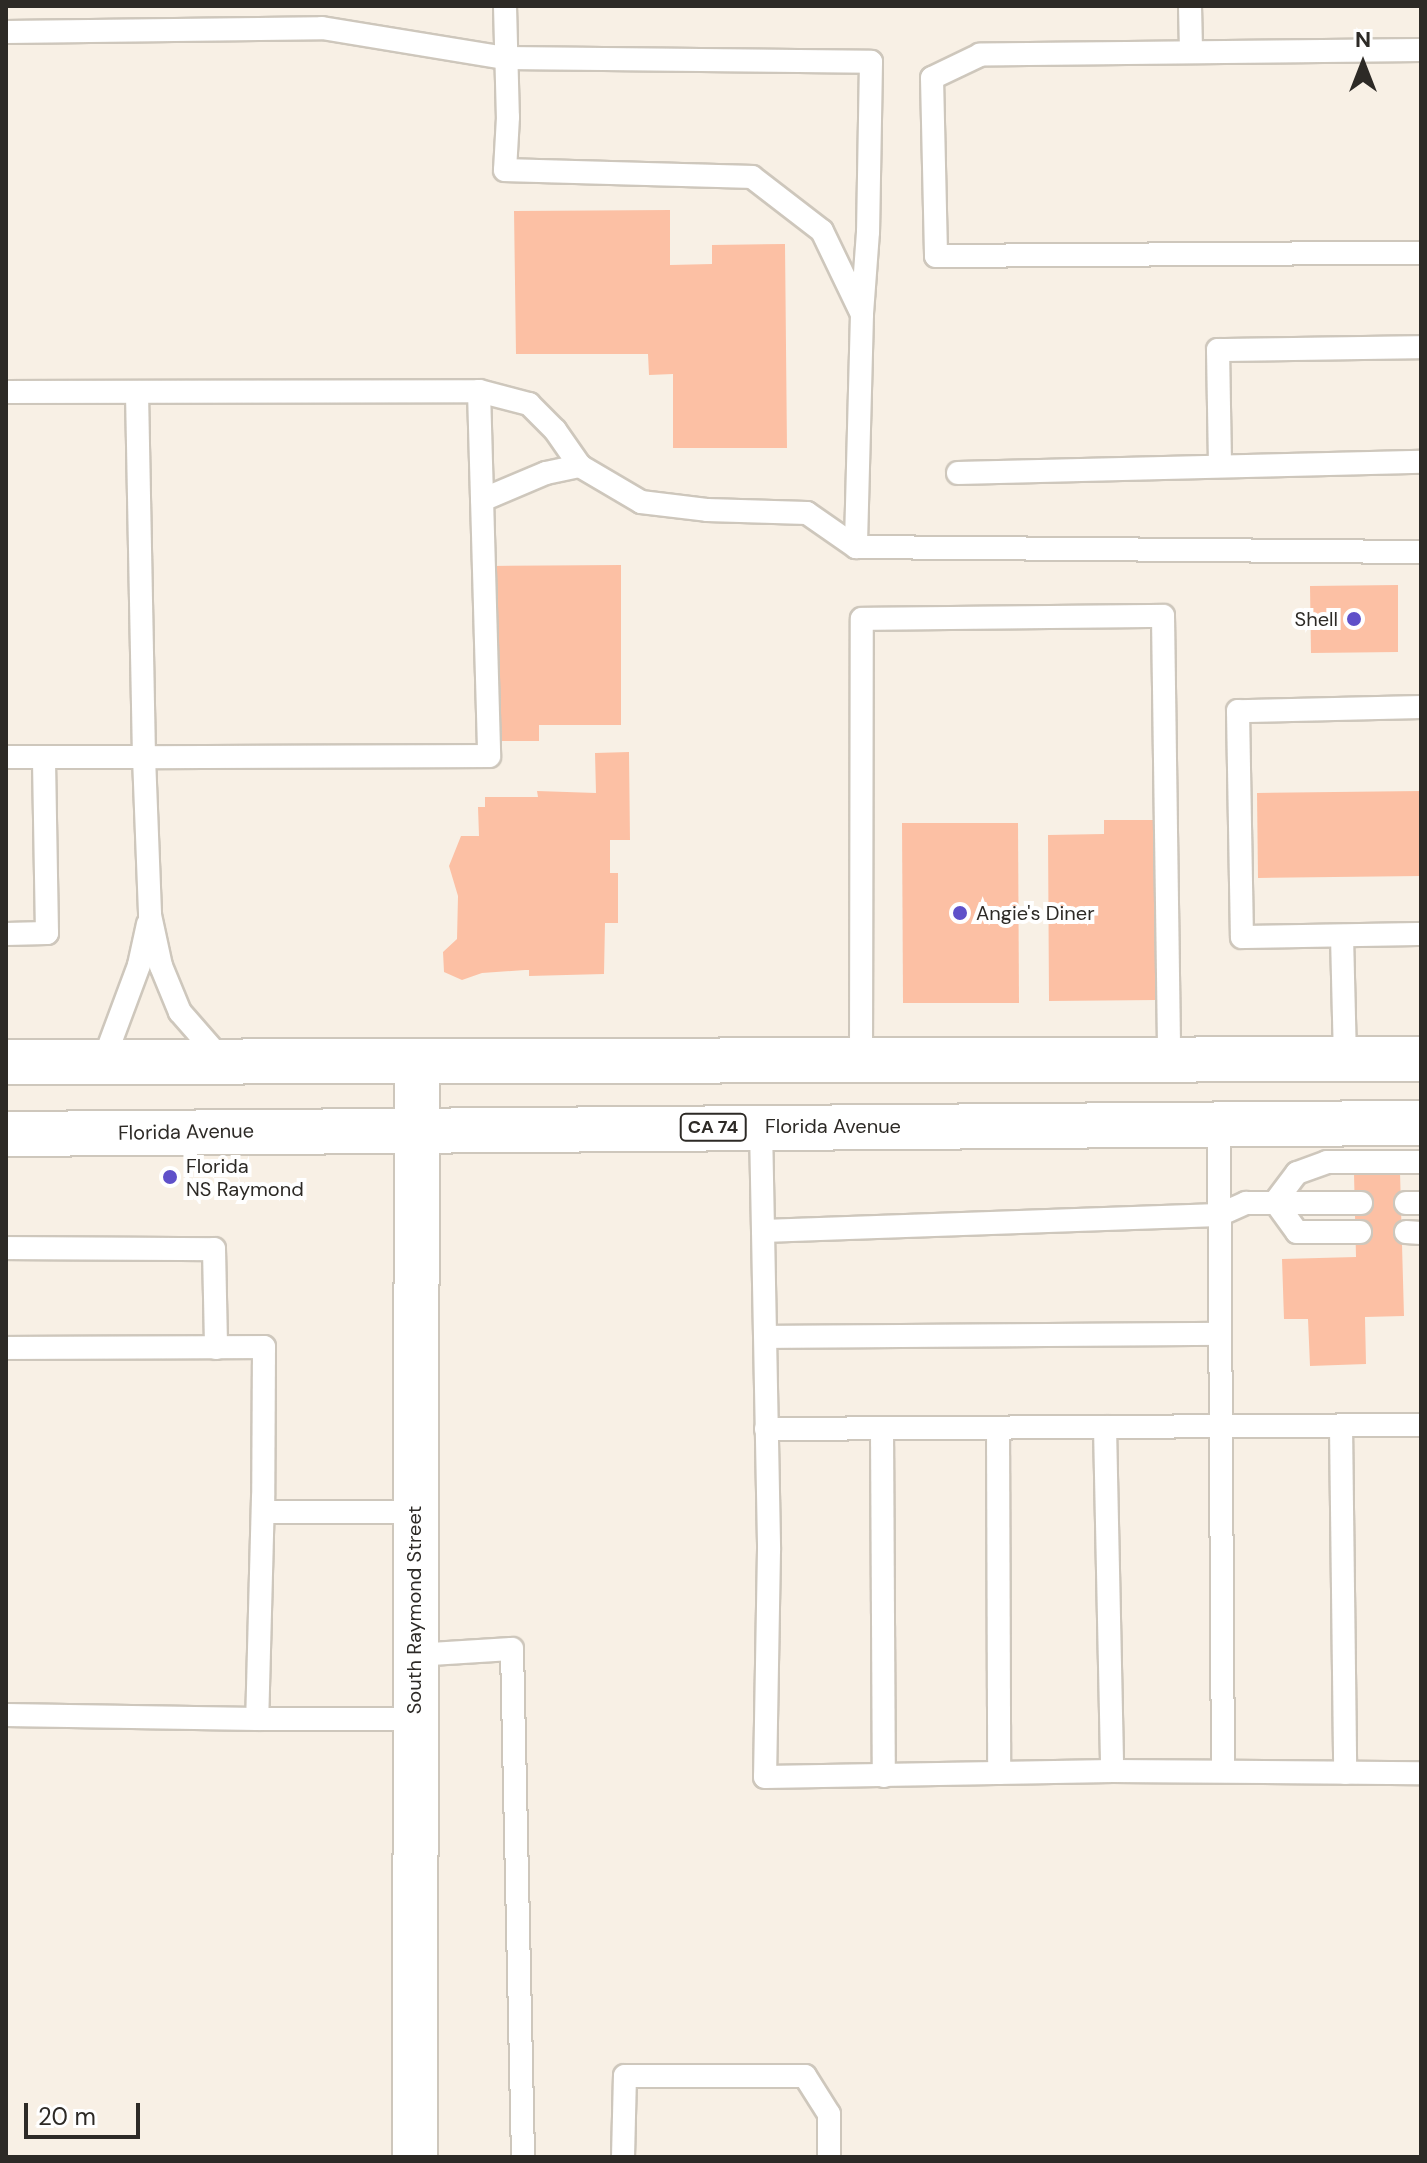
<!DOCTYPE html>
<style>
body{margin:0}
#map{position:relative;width:1427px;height:2163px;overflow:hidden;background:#f8f0e5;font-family:"DM Sans",sans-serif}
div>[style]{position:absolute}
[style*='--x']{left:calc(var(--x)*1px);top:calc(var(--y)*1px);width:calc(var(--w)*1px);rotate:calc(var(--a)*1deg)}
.building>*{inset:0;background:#fcc0a4}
.roads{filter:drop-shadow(2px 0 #cec7bc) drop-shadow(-2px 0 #cec7bc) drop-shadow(0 2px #cec7bc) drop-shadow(0 -2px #cec7bc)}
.lane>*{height:22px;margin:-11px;padding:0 11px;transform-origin:11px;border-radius:11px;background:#fff}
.street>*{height:44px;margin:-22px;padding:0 22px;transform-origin:22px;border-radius:22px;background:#fff}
.primary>*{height:44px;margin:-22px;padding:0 22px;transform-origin:22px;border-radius:22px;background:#fff}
.dots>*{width:22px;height:22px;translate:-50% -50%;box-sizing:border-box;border:4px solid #fff;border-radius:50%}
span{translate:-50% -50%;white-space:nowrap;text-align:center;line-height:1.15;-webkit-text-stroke:8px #fff;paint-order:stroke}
.shield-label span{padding:2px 6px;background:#fff;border:2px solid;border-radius:6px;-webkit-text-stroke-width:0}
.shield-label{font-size:18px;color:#2d2a26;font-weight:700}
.poi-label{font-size:20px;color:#2d2a26}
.right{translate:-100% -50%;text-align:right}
.left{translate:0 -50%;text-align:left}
.street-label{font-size:20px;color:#2d2a26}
.frame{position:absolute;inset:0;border:8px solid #2d2a26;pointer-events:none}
.north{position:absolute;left:1323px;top:24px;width:80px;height:80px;-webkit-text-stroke:6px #fff;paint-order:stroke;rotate:0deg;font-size:22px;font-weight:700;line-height:32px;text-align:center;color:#2d2a26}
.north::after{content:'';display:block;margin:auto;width:28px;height:36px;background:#2d2a26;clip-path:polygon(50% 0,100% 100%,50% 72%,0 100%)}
.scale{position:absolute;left:24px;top:2103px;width:116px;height:36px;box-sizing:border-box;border:4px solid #2d2a26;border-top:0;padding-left:10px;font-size:24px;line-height:28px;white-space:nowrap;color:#2d2a26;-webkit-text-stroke:6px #fff;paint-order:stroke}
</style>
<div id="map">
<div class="building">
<i style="clip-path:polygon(670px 210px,670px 265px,712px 264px,712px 245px,785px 244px,787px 448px,673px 448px,673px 374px,649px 375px,648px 354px,516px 354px,514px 211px)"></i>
<i style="clip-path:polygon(621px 565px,621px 725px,539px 725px,539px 741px,491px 741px,491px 566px)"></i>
<i style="clip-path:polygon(1398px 585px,1398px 652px,1311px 653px,1310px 586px)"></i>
<i style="clip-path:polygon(629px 752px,630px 840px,610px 840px,610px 873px,618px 873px,618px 923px,605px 923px,604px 974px,529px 976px,529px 970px,525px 970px,482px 973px,462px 980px,444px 972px,443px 952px,457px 939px,458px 896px,449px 866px,461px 836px,479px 836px,478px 807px,485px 807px,485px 797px,538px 797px,537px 791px,596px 793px,595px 753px)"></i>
<i style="clip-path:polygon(1421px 791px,1421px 876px,1258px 878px,1257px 793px)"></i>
<i style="clip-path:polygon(1104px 820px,1156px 820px,1157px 1000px,1049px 1001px,1048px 835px,1104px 834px)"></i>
<i style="clip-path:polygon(902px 823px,1018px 823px,1019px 1003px,903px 1003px)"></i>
<i style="clip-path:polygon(1400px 1172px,1404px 1316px,1365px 1317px,1366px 1364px,1310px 1366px,1308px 1319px,1284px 1319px,1282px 1259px,1356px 1257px,1354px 1174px)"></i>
</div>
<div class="roads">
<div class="lane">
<i style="--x:505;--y:6;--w:111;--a:88.5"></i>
<i style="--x:508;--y:117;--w:53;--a:93.2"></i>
<i style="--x:505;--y:170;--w:247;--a:1.6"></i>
<i style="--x:752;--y:177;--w:88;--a:37.6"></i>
<i style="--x:822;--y:231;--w:92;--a:64.3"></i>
<i style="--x:862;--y:314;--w:233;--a:91.5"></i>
<i style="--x:1190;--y:6;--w:44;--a:88.7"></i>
<i style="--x:6;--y:32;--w:316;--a:-0.7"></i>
<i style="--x:322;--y:28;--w:186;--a:9.3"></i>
<i style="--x:506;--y:58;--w:365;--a:0.6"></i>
<i style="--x:871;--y:62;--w:170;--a:91"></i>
<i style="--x:868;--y:232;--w:82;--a:94.2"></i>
<i style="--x:1421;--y:50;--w:441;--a:179.4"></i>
<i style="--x:980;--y:55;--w:53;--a:154.4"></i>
<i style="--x:932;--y:78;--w:178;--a:88.7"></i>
<i style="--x:936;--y:256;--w:485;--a:-0.4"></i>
<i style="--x:479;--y:391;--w:52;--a:14.6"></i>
<i style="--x:529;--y:404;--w:37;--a:45"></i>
<i style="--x:555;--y:430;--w:44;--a:55.2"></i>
<i style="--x:580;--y:466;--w:71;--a:30.5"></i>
<i style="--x:641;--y:502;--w:66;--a:6.9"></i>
<i style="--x:707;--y:510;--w:100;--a:1.7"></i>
<i style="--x:807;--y:513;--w:60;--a:34.8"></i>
<i style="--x:856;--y:547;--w:565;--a:0.51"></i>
<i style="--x:6;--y:392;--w:473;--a:-0.1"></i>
<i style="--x:479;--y:391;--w:365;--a:88.4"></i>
<i style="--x:489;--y:756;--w:345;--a:179.8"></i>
<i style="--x:144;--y:757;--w:364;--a:-91.1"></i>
<i style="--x:1220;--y:464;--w:114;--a:-91"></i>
<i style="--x:1218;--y:350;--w:203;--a:-0.8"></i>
<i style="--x:958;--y:473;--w:463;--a:-1.4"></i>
<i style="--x:482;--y:500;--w:69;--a:-22.9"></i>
<i style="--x:546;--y:473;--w:35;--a:-12"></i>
<i style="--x:1421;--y:707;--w:183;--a:178.7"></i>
<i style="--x:1238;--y:711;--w:226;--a:89"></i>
<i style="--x:1242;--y:937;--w:179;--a:-1"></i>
<i style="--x:6;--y:757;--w:138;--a:0"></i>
<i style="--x:144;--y:757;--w:158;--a:87.8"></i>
<i style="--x:150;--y:915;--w:52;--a:77.8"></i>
<i style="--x:161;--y:966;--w:50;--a:67.6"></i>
<i style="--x:180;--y:1012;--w:64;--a:48.8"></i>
<i style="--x:6;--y:934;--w:41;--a:-1.4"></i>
<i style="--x:47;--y:933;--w:176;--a:-91"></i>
<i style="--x:1342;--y:936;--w:124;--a:88.6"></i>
<i style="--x:861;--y:1061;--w:442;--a:-89.9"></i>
<i style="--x:862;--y:619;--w:301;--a:-0.6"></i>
<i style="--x:1163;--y:616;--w:444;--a:89.2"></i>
<i style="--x:103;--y:1062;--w:103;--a:-69.6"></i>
<i style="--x:139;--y:965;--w:42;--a:-77.6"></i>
<i style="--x:1219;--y:1124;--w:647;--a:89.65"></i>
<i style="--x:761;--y:1127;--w:423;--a:88.9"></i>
<i style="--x:769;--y:1550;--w:227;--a:91"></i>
<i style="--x:765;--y:1777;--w:347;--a:-1"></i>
<i style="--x:1112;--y:1771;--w:309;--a:0.4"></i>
<i style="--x:1406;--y:1203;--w:15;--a:0"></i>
<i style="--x:763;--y:1231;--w:456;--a:-2"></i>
<i style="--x:1219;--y:1215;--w:30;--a:-24"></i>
<i style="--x:1246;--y:1203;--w:115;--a:0"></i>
<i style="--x:1360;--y:1232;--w:63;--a:180"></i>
<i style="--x:1297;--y:1232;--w:37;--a:-126"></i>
<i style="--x:1275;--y:1202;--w:36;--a:-53"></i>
<i style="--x:1297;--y:1173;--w:32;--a:-20"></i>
<i style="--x:1327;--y:1162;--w:94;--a:0"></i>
<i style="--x:1406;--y:1232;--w:15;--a:4"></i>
<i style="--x:6;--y:1248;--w:208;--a:0.3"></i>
<i style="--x:214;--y:1249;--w:99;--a:88.8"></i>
<i style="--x:766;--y:1337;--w:453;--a:-0.4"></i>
<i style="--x:6;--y:1348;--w:258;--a:-0.2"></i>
<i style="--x:264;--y:1347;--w:165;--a:90.3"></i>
<i style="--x:263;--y:1512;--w:151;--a:0"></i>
<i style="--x:1341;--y:1426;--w:347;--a:89.3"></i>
<i style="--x:1105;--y:1427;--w:344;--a:88.8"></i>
<i style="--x:882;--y:1428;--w:348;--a:89.7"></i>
<i style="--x:998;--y:1428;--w:345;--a:89.8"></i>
<i style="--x:766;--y:1429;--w:655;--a:-0.35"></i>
<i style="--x:263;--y:1497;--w:222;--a:91.5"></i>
<i style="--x:257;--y:1719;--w:157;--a:0"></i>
<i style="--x:414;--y:1655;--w:98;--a:-3.5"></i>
<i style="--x:512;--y:1649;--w:508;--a:88.76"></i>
<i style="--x:6;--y:1715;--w:251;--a:0.9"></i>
<i style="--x:623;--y:2157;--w:81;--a:-88.6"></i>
<i style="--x:625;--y:2076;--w:180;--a:0"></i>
<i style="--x:805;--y:2076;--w:45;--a:57.7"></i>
<i style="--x:829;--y:2114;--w:43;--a:90"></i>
</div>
<div class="street">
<i style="--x:415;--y:2157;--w:1094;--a:-89.9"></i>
</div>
<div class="primary">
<i style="--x:6;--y:1062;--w:1415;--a:-0.12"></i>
<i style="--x:6;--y:1134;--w:1415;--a:-0.45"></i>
</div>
</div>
<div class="dots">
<i style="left:1354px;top:619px;background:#5f50c9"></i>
<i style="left:960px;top:913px;background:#5f50c9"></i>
<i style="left:170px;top:1177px;background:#5f50c9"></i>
</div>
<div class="shield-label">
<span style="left:713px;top:1127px">CA 74</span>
</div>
<div class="poi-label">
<span class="right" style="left:1338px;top:619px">Shell</span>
<span class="left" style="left:976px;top:913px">Angie's Diner</span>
<span class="left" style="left:186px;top:1178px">Florida<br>NS Raymond</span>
</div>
<div class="street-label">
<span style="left:833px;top:1126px">Florida Avenue</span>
<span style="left:186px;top:1132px;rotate:-1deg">Florida Avenue</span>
<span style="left:414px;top:1610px;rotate:-90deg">South Raymond Street</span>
</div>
<div class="frame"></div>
<div class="north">N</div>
<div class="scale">20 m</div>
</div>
